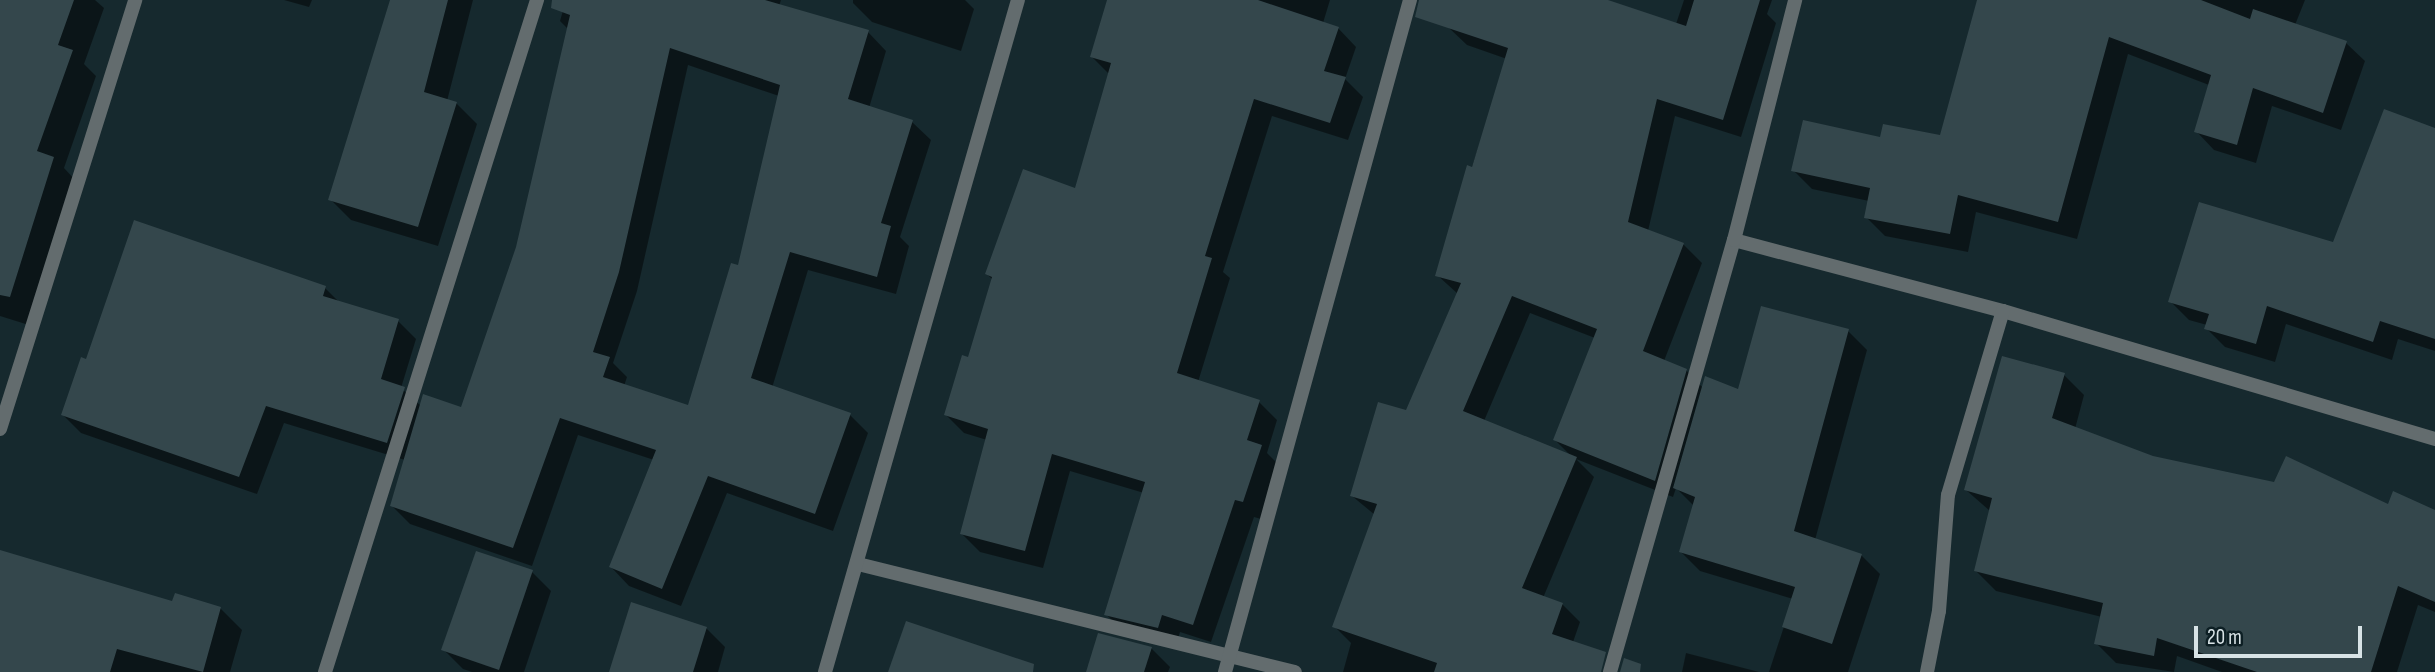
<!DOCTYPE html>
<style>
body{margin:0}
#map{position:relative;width:2435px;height:672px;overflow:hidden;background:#16292e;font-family:"Sofia Sans Condensed",sans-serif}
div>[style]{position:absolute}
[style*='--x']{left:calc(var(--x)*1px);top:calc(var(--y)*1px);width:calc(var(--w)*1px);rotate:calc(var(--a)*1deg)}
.shadow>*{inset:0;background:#0007}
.building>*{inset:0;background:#34474c}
.minor>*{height:14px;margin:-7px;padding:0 7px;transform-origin:7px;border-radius:7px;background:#636c6e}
span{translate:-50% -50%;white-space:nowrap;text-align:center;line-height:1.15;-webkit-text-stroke:5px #0d1f24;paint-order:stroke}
.scale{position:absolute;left:2194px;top:626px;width:168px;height:32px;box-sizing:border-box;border:4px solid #d8e3e6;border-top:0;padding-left:9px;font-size:21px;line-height:24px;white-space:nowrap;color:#d8e3e6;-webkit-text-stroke:5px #0d1f24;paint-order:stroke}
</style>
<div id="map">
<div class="shadow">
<i style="clip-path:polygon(0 0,95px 0,104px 8px,84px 64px,96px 76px,64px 168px,77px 182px,32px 326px,0 316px)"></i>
<i style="clip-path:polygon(284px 0,312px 0,309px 7px)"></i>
<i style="clip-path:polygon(390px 0,473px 0,447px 101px,456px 103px,477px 124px,438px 246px,351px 220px,330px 199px,392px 2px)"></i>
<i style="clip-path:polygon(evenodd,566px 0,781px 0,779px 6px,868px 32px,886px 51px,869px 108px,912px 122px,931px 140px,900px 237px,909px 246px,896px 294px,808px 270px,772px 388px,850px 415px,868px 433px,833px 531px,727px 493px,681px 606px,629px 586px,611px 567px,654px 460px,578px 435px,532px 566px,410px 524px,392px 506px,405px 460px,284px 423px,257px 494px,81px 433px,63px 415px,87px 361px,325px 288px,341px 304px,398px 321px,416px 339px,401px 388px,421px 406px,463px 409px,518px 248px,569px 30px,560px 21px,566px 0,688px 65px,779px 96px,739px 267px,689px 408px,624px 386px,627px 377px,613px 363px,637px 291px,688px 65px)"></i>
<i style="clip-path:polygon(853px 0,965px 0,974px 9px,961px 51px,872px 22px,853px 3px)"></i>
<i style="clip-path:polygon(1109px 0,1330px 0,1323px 23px,1338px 28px,1356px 47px,1345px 79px,1363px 97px,1348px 140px,1272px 116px,1223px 272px,1230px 278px,1198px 382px,1259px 402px,1277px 420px,1267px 453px,1279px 465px,1261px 519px,1254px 517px,1211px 642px,1180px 632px,1176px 645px,1124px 633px,1106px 614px,1144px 493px,1070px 471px,1043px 568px,980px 552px,962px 534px,987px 440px,964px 433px,946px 415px,969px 359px,993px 280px,987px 274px,1077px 190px,1110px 75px,1092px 57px)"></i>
<i style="clip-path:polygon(evenodd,1457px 0,1602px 0,1676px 24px,1684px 0,1772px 0,1767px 14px,1776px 23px,1741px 137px,1675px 116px,1648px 231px,1684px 245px,1702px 263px,1664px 361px,1686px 370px,1703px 388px,1739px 391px,1848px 331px,1867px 350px,1815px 540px,1861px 555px,1880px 574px,1848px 672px,1769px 672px,1793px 599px,1700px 571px,1681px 552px,1694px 506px,1676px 488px,1673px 497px,1576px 459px,1594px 477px,1543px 598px,1562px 604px,1580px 622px,1572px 645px,1582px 672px,1343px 672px,1351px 643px,1334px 626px,1375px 515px,1352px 496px,1407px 412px,1458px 294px,1437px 275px,1507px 59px,1467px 45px,1448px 27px,1457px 0,1530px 313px,1595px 338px,1555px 440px,1573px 458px,1484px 421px,1530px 313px)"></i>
<i style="clip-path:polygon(1979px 0,2305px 0,2295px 25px,2346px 43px,2365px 61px,2341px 130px,2272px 106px,2256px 163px,2214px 150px,2196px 131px,2209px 85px,2128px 54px,2077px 239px,1976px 212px,1968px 252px,1885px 236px,1866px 217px,1869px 201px,1812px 189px,1793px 170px,1882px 139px,1942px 137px)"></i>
<i style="clip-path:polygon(2435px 130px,2435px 351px,2398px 339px,2392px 360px,2286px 324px,2275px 362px,2225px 347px,2206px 328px,2207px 325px,2189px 320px,2170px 301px,2334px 244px)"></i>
<i style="clip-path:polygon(2003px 358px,2064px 375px,2084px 395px,2075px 429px,2152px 458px,2388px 506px,2435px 511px,2435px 612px,2418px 605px,2397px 672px,2222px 672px,2177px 656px,2174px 672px,2116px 663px,2096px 643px,2102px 617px,1996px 591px,1976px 571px,1990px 511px,1966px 490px)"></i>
<i style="clip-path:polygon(0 552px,174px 603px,220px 608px,242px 630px,230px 672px,0 672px)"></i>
<i style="clip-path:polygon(532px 572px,551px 591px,524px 672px,472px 672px,463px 669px,444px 650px)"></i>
<i style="clip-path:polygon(706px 628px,725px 647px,718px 672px,610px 672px)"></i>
<i style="clip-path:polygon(1151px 648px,1170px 667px,1168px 672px,1088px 672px)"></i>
<i style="clip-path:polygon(1686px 653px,1759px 672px,1682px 672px)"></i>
</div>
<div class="building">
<i style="clip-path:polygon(0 0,74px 0,58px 45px,73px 50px,37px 151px,54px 157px,10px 297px,0 295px)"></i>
<i style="clip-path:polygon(390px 0,448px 0,424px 92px,457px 102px,418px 227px,328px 200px)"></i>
<i style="clip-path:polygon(evenodd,552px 0,765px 0,869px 30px,848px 99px,913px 120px,881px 223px,891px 226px,877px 277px,790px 252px,751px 378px,851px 413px,815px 514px,708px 476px,662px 589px,609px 567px,656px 450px,560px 418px,513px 548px,390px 506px,423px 394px,461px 407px,516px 247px,570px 15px,551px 8px,552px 0,670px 48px,780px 85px,738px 265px,731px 263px,688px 405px,603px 377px,610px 357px,593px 352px,619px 272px,670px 48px)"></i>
<i style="clip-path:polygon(1107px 0,1258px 0,1339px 27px,1324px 71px,1346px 77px,1330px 123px,1254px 99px,1205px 256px,1212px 258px,1177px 373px,1260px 400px,1247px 440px,1262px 445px,1243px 502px,1235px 500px,1193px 625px,1162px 615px,1158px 628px,1104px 615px,1145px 482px,1052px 454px,1025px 551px,960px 534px,988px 429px,944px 415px,962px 355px,968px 357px,992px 277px,985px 274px,1023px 169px,1075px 188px,1111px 63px,1090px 57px)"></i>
<i style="clip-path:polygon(1419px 0,1608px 0,1686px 26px,1694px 0,1760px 0,1723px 120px,1657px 99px,1628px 222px,1684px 243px,1643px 351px,1687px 369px,1655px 481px,1553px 440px,1597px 329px,1512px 296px,1463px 411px,1577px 457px,1522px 588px,1563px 603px,1552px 634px,1606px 652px,1601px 672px,1434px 672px,1437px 663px,1332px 627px,1377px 504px,1350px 496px,1378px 402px,1406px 410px,1461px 283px,1435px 276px,1467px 165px,1472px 167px,1508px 48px,1415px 17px)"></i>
<i style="clip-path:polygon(1977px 0,2201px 0,2250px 19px,2253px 9px,2347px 41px,2323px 113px,2253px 88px,2237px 145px,2194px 132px,2211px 75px,2109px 37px,2058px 222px,1958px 195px,1950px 234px,1864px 218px,1870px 188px,1791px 171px,1803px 120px,1880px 137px,1883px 124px,1940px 135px)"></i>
<i style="clip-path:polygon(2384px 109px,2435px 128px,2435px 339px,2380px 321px,2373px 342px,2267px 306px,2256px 344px,2204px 329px,2209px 314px,2168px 302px,2199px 202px,2333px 242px)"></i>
<i style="clip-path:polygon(134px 220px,326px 286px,323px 296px,399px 319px,381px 379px,405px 387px,387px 443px,266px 406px,239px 477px,61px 415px,81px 357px,86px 359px)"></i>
<i style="clip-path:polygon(1761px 306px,1849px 329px,1794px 531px,1862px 554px,1832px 644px,1782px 627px,1795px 587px,1679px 552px,1695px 497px,1673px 488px,1705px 376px,1738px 389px)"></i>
<i style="clip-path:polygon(2002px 356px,2065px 373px,2052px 418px,2153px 456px,2274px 482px,2286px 456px,2388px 504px,2393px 491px,2435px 510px,2435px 602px,2398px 586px,2371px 672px,2257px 672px,2157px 638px,2154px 656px,2094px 644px,2103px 603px,1974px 571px,1992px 498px,1964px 490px)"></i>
<i style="clip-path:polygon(0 550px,172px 601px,175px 593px,221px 607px,203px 672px,117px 649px,110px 672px,0 672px)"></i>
<i style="clip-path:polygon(476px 551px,533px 570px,499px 670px,441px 650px)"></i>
<i style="clip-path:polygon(631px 602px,707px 627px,693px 672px,609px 672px)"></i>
<i style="clip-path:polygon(906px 621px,1034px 664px,1033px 672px,888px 672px)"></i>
<i style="clip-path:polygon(1098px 633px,1152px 647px,1144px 672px,1086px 672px)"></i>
<i style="clip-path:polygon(1624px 658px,1641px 664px,1640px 672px,1620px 672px)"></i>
</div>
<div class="minor">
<i style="--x:1734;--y:240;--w:278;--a:14.8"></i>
<i style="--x:2003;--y:311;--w:451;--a:16.5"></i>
<i style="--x:0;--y:429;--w:450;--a:-72.5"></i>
<i style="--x:858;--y:564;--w:450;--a:13.9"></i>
<i style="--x:325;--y:672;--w:705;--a:-72.49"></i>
<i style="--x:825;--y:672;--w:699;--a:-73.98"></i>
<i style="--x:1225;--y:672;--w:697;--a:-74.61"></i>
<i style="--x:1610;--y:672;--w:449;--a:-74"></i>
<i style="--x:1734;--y:240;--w:248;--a:-75.7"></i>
<i style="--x:1927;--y:672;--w:62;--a:-78.9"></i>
<i style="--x:1939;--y:611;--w:116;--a:-85.6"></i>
<i style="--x:1948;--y:495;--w:192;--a:-73.4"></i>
</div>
<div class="scale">20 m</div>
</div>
